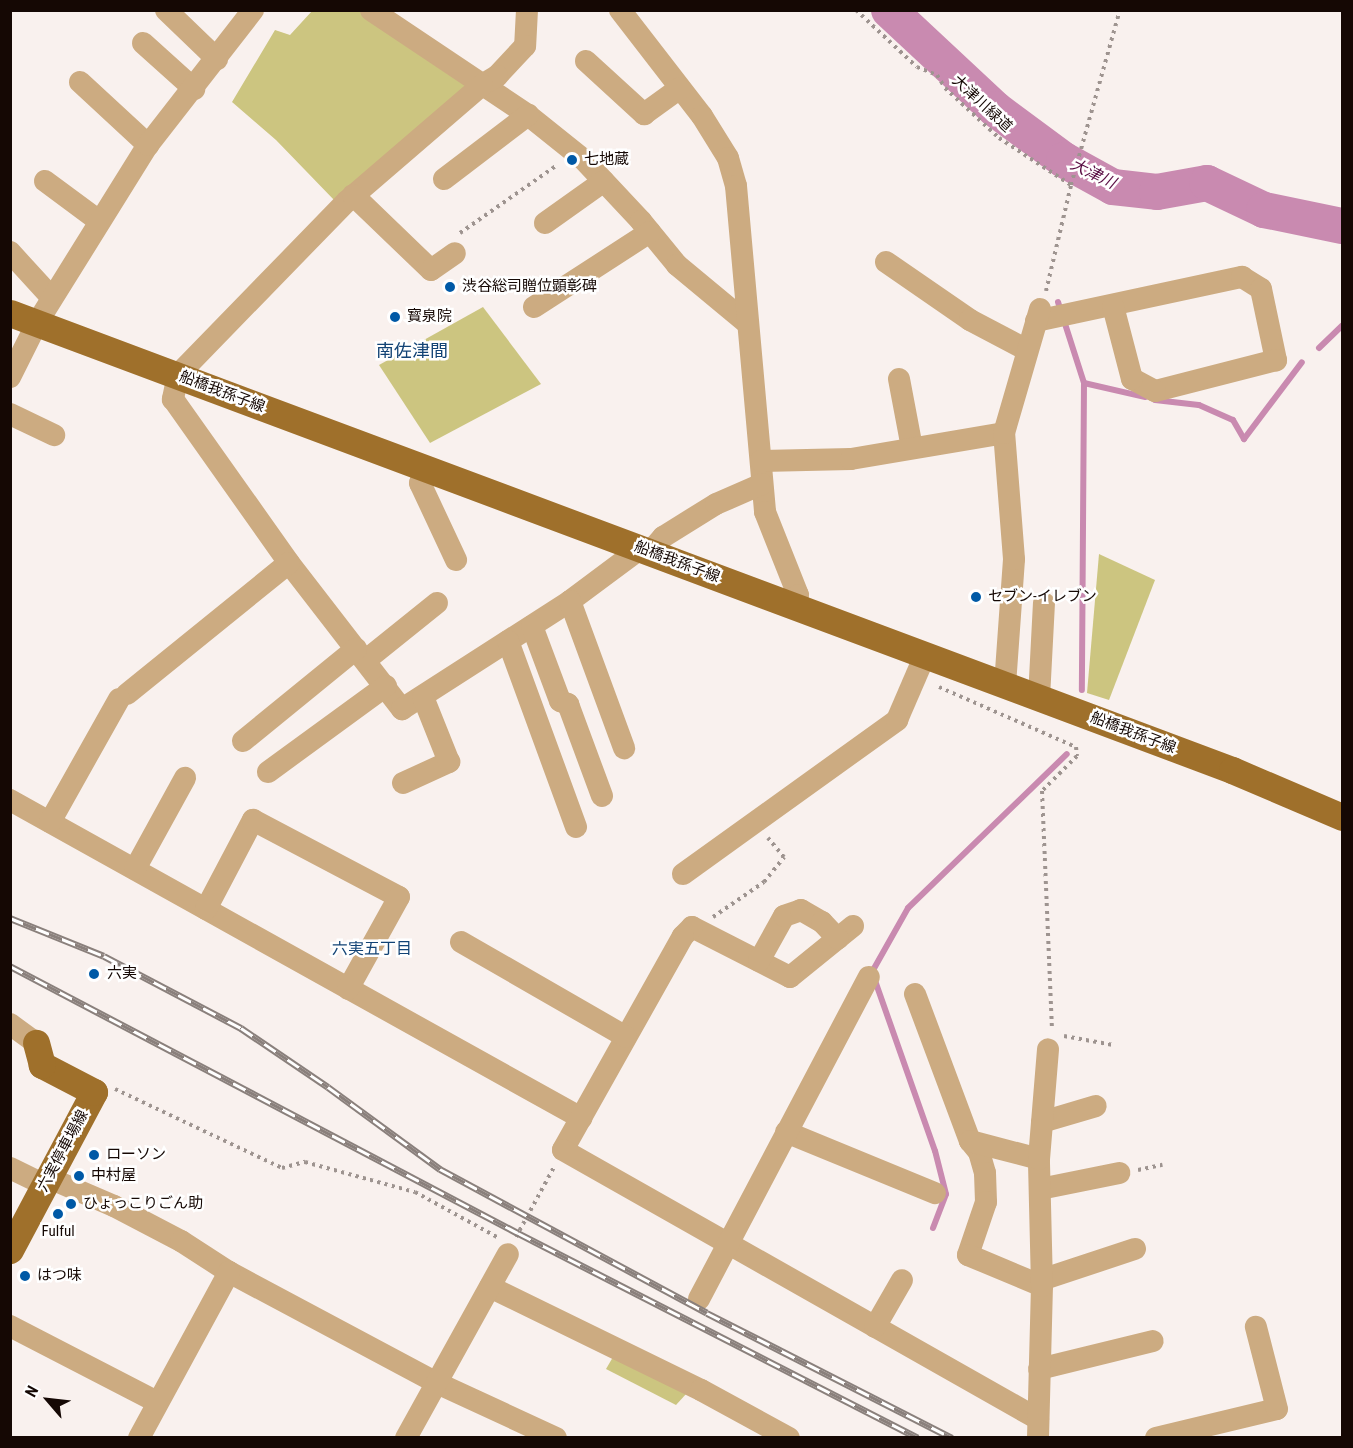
<!DOCTYPE html>
<meta charset="utf-8">
<style>
body{margin:0}
#map{position:relative;width:1353px;height:1448px;overflow:hidden;background:#f9f1ee;font-family:"Roboto Condensed","Noto Sans JP",sans-serif}
div>[style]{position:absolute}
[style*='--x']{left:calc(var(--x)*1px);top:calc(var(--y)*1px);width:calc(var(--w)*1px);rotate:calc(var(--a)*1deg)}
.green>*{inset:0;background:#ccc580}
.stream>*{height:6px;margin:-3px;padding:0 3px;transform-origin:3px;border-radius:3px;background:#c98ab0}
.river>*{height:36px;margin:-18px;padding:0 18px;transform-origin:18px;border-radius:18px;background:#c98ab0}
.path>*{height:4px;margin-top:-2px;transform-origin:0;background:repeating-linear-gradient(90deg,#9e9490 0 3px,transparent 0 7.5px)}
.minor>*{height:22px;margin:-11px;padding:0 11px;transform-origin:11px;border-radius:11px;background:#ccab81}
.major>*{height:27px;margin:-13.5px;padding:0 13.5px;transform-origin:13.5px;border-radius:13.5px;background:#9f702b}
.rail>*{height:7px;margin-top:-3.5px;transform-origin:0;background:repeating-linear-gradient(90deg,#fff 0 14px,#8a807c 0 28px);box-sizing:border-box;border-block:2px solid #8a807c}
.dots>*{width:16px;height:16px;translate:-50% -50%;box-sizing:border-box;border:3px solid #fff;border-radius:50%}
span{translate:-50% -50%;white-space:nowrap;text-align:center;line-height:1.15;-webkit-text-stroke:5px #fff;paint-order:stroke}
.street-label{font-size:15px;color:#150804}
.poi-label{font-size:15px;color:#150804}
.left{translate:0 -50%;text-align:left}
.water-label{font-size:16px;color:#590d43;font-style:italic}
.neighbourhood-label{font-size:16px;color:#124375}
.quarter-label{font-size:18px;color:#124375}
.frame{position:absolute;inset:0;border:12px solid #150804;pointer-events:none}
.north{position:absolute;left:18px;top:1370px;width:60px;height:60px;-webkit-text-stroke:4px #fff;paint-order:stroke;rotate:298deg;font-size:16px;font-weight:700;line-height:24px;text-align:center;color:#150804}
.north::after{content:'';display:block;margin:auto;width:21px;height:27px;background:#150804;clip-path:polygon(50% 0,100% 100%,50% 72%,0 100%)}
</style>
<div id="map">
<div class="green">
<i style="clip-path:polygon(312px 11px,359px 11px,469px 80px,469px 88px,335px 201px,276px 140px,232px 102px,275px 30px,290px 35px)"></i>
<i style="clip-path:polygon(483px 307px,541px 384px,430px 443px,379px 365px)"></i>
<i style="clip-path:polygon(1099px 554px,1155px 580px,1109px 700px,1087px 693px)"></i>
<i style="clip-path:polygon(613px 1357px,687px 1393px,676px 1405px,606px 1369px)"></i>
</div>
<div class="stream">
<i style="--x:1058;--y:302;--w:85;--a:72.2"></i>
<i style="--x:1084;--y:383;--w:307;--a:90.4"></i>
<i style="--x:1319;--y:348;--w:32;--a:-44"></i>
<i style="--x:1084;--y:383;--w:63;--a:12.9"></i>
<i style="--x:1155;--y:400;--w:44;--a:6.5"></i>
<i style="--x:1199;--y:405;--w:37;--a:24"></i>
<i style="--x:1233;--y:420;--w:22;--a:60"></i>
<i style="--x:1244;--y:439;--w:96;--a:-53"></i>
<i style="--x:933;--y:1228;--w:36;--a:-69"></i>
<i style="--x:946;--y:1194;--w:44;--a:-104.3"></i>
<i style="--x:935;--y:1151;--w:190;--a:-109.4"></i>
<i style="--x:872;--y:972;--w:73;--a:-60.6"></i>
<i style="--x:908;--y:908;--w:221;--a:-44.1"></i>
</div>
<div class="river">
<i style="--x:889;--y:10;--w:145;--a:43"></i>
<i style="--x:995;--y:109;--w:86;--a:36.5"></i>
<i style="--x:1064;--y:160;--w:56;--a:28.9"></i>
<i style="--x:1113;--y:187;--w:44;--a:6.5"></i>
<i style="--x:1157;--y:192;--w:51;--a:-10.2"></i>
<i style="--x:1207;--y:183;--w:63;--a:25.3"></i>
<i style="--x:1264;--y:210;--w:80;--a:11.6"></i>
</div>
<div class="path">
<i style="--x:856;--y:10;--w:83;--a:43.1"></i>
<i style="--x:917;--y:67;--w:22;--a:22"></i>
<i style="--x:937;--y:75;--w:15;--a:58"></i>
<i style="--x:945;--y:88;--w:74;--a:42.8"></i>
<i style="--x:999;--y:138;--w:86;--a:33.1"></i>
<i style="--x:460;--y:233;--w:118;--a:-35"></i>
<i style="--x:1046;--y:291;--w:109;--a:-76.7"></i>
<i style="--x:1071;--y:185;--w:182;--a:-74.4"></i>
<i style="--x:939;--y:687;--w:150;--a:23.7"></i>
<i style="--x:1076;--y:747;--w:9;--a:84"></i>
<i style="--x:1077;--y:756;--w:49;--a:135"></i>
<i style="--x:1042;--y:791;--w:239;--a:87.6"></i>
<i style="--x:713;--y:917;--w:62;--a:-34.5"></i>
<i style="--x:764;--y:882;--w:32;--a:-51"></i>
<i style="--x:784;--y:857;--w:25;--a:-130"></i>
<i style="--x:1064;--y:1036;--w:50;--a:10.4"></i>
<i style="--x:115;--y:1089;--w:185;--a:25.3"></i>
<i style="--x:282;--y:1168;--w:24;--a:-15"></i>
<i style="--x:305;--y:1162;--w:114;--a:15.3"></i>
<i style="--x:415;--y:1192;--w:94;--a:28.8"></i>
<i style="--x:1138;--y:1170;--w:25;--a:-12"></i>
<i style="--x:516;--y:1237;--w:80;--a:-61.5"></i>
</div>
<div class="minor">
<i style="--x:166;--y:10;--w:71;--a:43.9"></i>
<i style="--x:371;--y:10;--w:189;--a:33.8"></i>
<i style="--x:528;--y:115;--w:70;--a:38.7"></i>
<i style="--x:583;--y:159;--w:85;--a:46.9"></i>
<i style="--x:641;--y:221;--w:57;--a:50.7"></i>
<i style="--x:677;--y:265;--w:92;--a:39.7"></i>
<i style="--x:527;--y:10;--w:36;--a:93"></i>
<i style="--x:525;--y:46;--w:41;--a:133"></i>
<i style="--x:497;--y:76;--w:17;--a:149"></i>
<i style="--x:482;--y:85;--w:178;--a:139.3"></i>
<i style="--x:347;--y:201;--w:243;--a:134.2"></i>
<i style="--x:178;--y:375;--w:25;--a:102"></i>
<i style="--x:173;--y:399;--w:201;--a:54.7"></i>
<i style="--x:289;--y:563;--w:185;--a:52.3"></i>
<i style="--x:402;--y:709;--w:200;--a:-32.7"></i>
<i style="--x:570;--y:601;--w:89;--a:-36.7"></i>
<i style="--x:620;--y:10;--w:134;--a:52.3"></i>
<i style="--x:702;--y:116;--w:49;--a:58.2"></i>
<i style="--x:728;--y:158;--w:29;--a:74"></i>
<i style="--x:736;--y:186;--w:327;--a:84.9"></i>
<i style="--x:765;--y:512;--w:89;--a:68.3"></i>
<i style="--x:798;--y:595;--w:11;--a:105"></i>
<i style="--x:143;--y:43;--w:69;--a:42"></i>
<i style="--x:586;--y:61;--w:79;--a:42.4"></i>
<i style="--x:644;--y:114;--w:44;--a:-35.8"></i>
<i style="--x:80;--y:82;--w:93;--a:42.8"></i>
<i style="--x:444;--y:179;--w:106;--a:-37.3"></i>
<i style="--x:45;--y:181;--w:67;--a:36.5"></i>
<i style="--x:353;--y:195;--w:108;--a:43.9"></i>
<i style="--x:431;--y:270;--w:29;--a:-35"></i>
<i style="--x:545;--y:223;--w:72;--a:-35.4"></i>
<i style="--x:10;--y:252;--w:62;--a:47.6"></i>
<i style="--x:886;--y:262;--w:102;--a:34.6"></i>
<i style="--x:970;--y:320;--w:64;--a:27.8"></i>
<i style="--x:534;--y:307;--w:138;--a:-32.9"></i>
<i style="--x:1036;--y:321;--w:211;--a:-12.1"></i>
<i style="--x:1242;--y:277;--w:22;--a:32"></i>
<i style="--x:1261;--y:289;--w:73;--a:78.1"></i>
<i style="--x:1276;--y:360;--w:125;--a:165.6"></i>
<i style="--x:1155;--y:391;--w:26;--a:-152"></i>
<i style="--x:1132;--y:379;--w:75;--a:-104.6"></i>
<i style="--x:10;--y:377;--w:60;--a:-63.4"></i>
<i style="--x:37;--y:323;--w:210;--a:-58.1"></i>
<i style="--x:148;--y:145;--w:171;--a:-52.1"></i>
<i style="--x:899;--y:379;--w:70;--a:79.3"></i>
<i style="--x:10;--y:414;--w:49;--a:25.5"></i>
<i style="--x:761;--y:461;--w:90;--a:-1.3"></i>
<i style="--x:851;--y:459;--w:155;--a:-9.6"></i>
<i style="--x:425;--y:468;--w:16;--a:108"></i>
<i style="--x:420;--y:483;--w:85;--a:64.9"></i>
<i style="--x:650;--y:552;--w:20;--a:-49"></i>
<i style="--x:663;--y:537;--w:62;--a:-31.9"></i>
<i style="--x:716;--y:504;--w:50;--a:-23.5"></i>
<i style="--x:570;--y:601;--w:157;--a:69.8"></i>
<i style="--x:532;--y:626;--w:80;--a:69.5"></i>
<i style="--x:560;--y:701;--w:9;--a:21"></i>
<i style="--x:568;--y:704;--w:98;--a:69.7"></i>
<i style="--x:508;--y:641;--w:198;--a:69.9"></i>
<i style="--x:366;--y:660;--w:91;--a:-38.8"></i>
<i style="--x:1005;--y:685;--w:126;--a:-85.9"></i>
<i style="--x:1014;--y:559;--w:126;--a:-94.5"></i>
<i style="--x:1004;--y:433;--w:129;--a:-73.8"></i>
<i style="--x:127;--y:694;--w:208;--a:-39"></i>
<i style="--x:1039;--y:698;--w:95;--a:-87"></i>
<i style="--x:243;--y:741;--w:146;--a:-39.2"></i>
<i style="--x:268;--y:772;--w:146;--a:-36.1"></i>
<i style="--x:403;--y:783;--w:51;--a:-24.5"></i>
<i style="--x:449;--y:762;--w:70;--a:-111.8"></i>
<i style="--x:10;--y:800;--w:654;--a:29.11"></i>
<i style="--x:50;--y:822;--w:141;--a:-60.7"></i>
<i style="--x:135;--y:869;--w:104;--a:-61.2"></i>
<i style="--x:683;--y:874;--w:264;--a:-35.7"></i>
<i style="--x:897;--y:720;--w:71;--a:-66.7"></i>
<i style="--x:206;--y:909;--w:101;--a:-62.2"></i>
<i style="--x:253;--y:820;--w:165;--a:27.8"></i>
<i style="--x:399;--y:897;--w:105;--a:119"></i>
<i style="--x:853;--y:926;--w:81;--a:141"></i>
<i style="--x:790;--y:977;--w:110;--a:-153"></i>
<i style="--x:692;--y:927;--w:13;--a:135"></i>
<i style="--x:683;--y:936;--w:245;--a:119.3"></i>
<i style="--x:563;--y:1150;--w:546;--a:29.52"></i>
<i style="--x:461;--y:942;--w:190;--a:29.9"></i>
<i style="--x:759;--y:961;--w:51;--a:-60.9"></i>
<i style="--x:784;--y:916;--w:18;--a:-19"></i>
<i style="--x:801;--y:910;--w:24;--a:30"></i>
<i style="--x:822;--y:922;--w:23;--a:47"></i>
<i style="--x:915;--y:994;--w:157;--a:69.5"></i>
<i style="--x:970;--y:1141;--w:14;--a:51"></i>
<i style="--x:979;--y:1152;--w:22;--a:74"></i>
<i style="--x:985;--y:1173;--w:29;--a:88"></i>
<i style="--x:986;--y:1202;--w:56;--a:108.8"></i>
<i style="--x:968;--y:1255;--w:80;--a:22.7"></i>
<i style="--x:10;--y:1024;--w:32;--a:36"></i>
<i style="--x:1042;--y:1122;--w:56;--a:-16.5"></i>
<i style="--x:786;--y:1132;--w:161;--a:22.3"></i>
<i style="--x:970;--y:1141;--w:71;--a:14.6"></i>
<i style="--x:10;--y:1168;--w:39;--a:26"></i>
<i style="--x:49;--y:1178;--w:71;--a:23.3"></i>
<i style="--x:114;--y:1206;--w:76;--a:27.6"></i>
<i style="--x:181;--y:1241;--w:57;--a:32.9"></i>
<i style="--x:229;--y:1272;--w:236;--a:28.1"></i>
<i style="--x:437;--y:1383;--w:131;--a:24.8"></i>
<i style="--x:1040;--y:1189;--w:81;--a:-11.4"></i>
<i style="--x:1041;--y:1280;--w:99;--a:-18.3"></i>
<i style="--x:490;--y:1287;--w:235;--a:26"></i>
<i style="--x:701;--y:1390;--w:100;--a:28.6"></i>
<i style="--x:699;--y:1299;--w:364;--a:-62.2"></i>
<i style="--x:10;--y:1326;--w:165;--a:27.3"></i>
<i style="--x:875;--y:1327;--w:54;--a:-60.1"></i>
<i style="--x:1039;--y:1369;--w:117;--a:-13.8"></i>
<i style="--x:139;--y:1438;--w:189;--a:-61.5"></i>
<i style="--x:406;--y:1438;--w:210;--a:-61"></i>
<i style="--x:1038;--y:1438;--w:152;--a:-88.5"></i>
<i style="--x:1042;--y:1286;--w:127;--a:-91.4"></i>
<i style="--x:1039;--y:1159;--w:110;--a:-85.3"></i>
<i style="--x:1156;--y:1438;--w:124;--a:-13.5"></i>
<i style="--x:1277;--y:1409;--w:85;--a:-104.4"></i>
</div>
<div class="major">
<i style="--x:10;--y:313;--w:1305;--a:20.5"></i>
<i style="--x:1232;--y:770;--w:120;--a:23.1"></i>
<i style="--x:10;--y:1250;--w:179;--a:-62"></i>
<i style="--x:94;--y:1092;--w:59;--a:-152.6"></i>
<i style="--x:42;--y:1065;--w:23;--a:-105"></i>
</div>
<div class="rail">
<i style="--x:10;--y:918;--w:101;--a:22"></i>
<i style="--x:104;--y:956;--w:155;--a:27.7"></i>
<i style="--x:241;--y:1028;--w:105;--a:34.1"></i>
<i style="--x:328;--y:1087;--w:139;--a:36.2"></i>
<i style="--x:440;--y:1169;--w:303;--a:28.3"></i>
<i style="--x:707;--y:1313;--w:275;--a:27"></i>
<i style="--x:10;--y:966;--w:574;--a:27.73"></i>
<i style="--x:518;--y:1233;--w:449;--a:27.1"></i>
</div>
<div class="dots">
<i style="left:572px;top:160px;background:#0059a6"></i>
<i style="left:450px;top:287px;background:#0059a6"></i>
<i style="left:395px;top:317px;background:#0059a6"></i>
<i style="left:976px;top:597px;background:#0059a6"></i>
<i style="left:94px;top:974px;background:#0059a6"></i>
<i style="left:94px;top:1155px;background:#0059a6"></i>
<i style="left:79px;top:1176px;background:#0059a6"></i>
<i style="left:71px;top:1204px;background:#0059a6"></i>
<i style="left:58px;top:1214px;background:#0059a6"></i>
<i style="left:25px;top:1276px;background:#0059a6"></i>
</div>
<div class="street-label">
<span style="left:982px;top:104px;rotate:43deg">大津川緑道</span>
<span style="left:222px;top:392px;rotate:21deg">船橋我孫子線</span>
<span style="left:677px;top:562px;rotate:21deg">船橋我孫子線</span>
<span style="left:1133px;top:733px;rotate:21deg">船橋我孫子線</span>
<span style="left:63px;top:1151px;rotate:-62deg">六実停車場線</span>
</div>
<div class="poi-label">
<span class="left" style="left:584px;top:160px">七地蔵</span>
<span class="left" style="left:462px;top:287px">渋谷総司贈位顕彰碑</span>
<span class="left" style="left:407px;top:317px">寳泉院</span>
<span class="left" style="left:988px;top:597px">セブン-イレブン</span>
<span class="left" style="left:107px;top:974px">六実</span>
<span class="left" style="left:106px;top:1155px">ローソン</span>
<span class="left" style="left:91px;top:1176px">中村屋</span>
<span class="left" style="left:83px;top:1204px">ひょっこりごん助</span>
<span style="left:58px;top:1232px">Fulful</span>
<span class="left" style="left:37px;top:1276px">はつ味</span>
</div>
<div class="water-label">
<span style="left:1093px;top:174px;rotate:26deg">大津川</span>
</div>
<div class="neighbourhood-label">
<span style="left:372px;top:949px">六実五丁目</span>
</div>
<div class="quarter-label">
<span style="left:412px;top:351px">南佐津間</span>
</div>
<div class="frame"></div>
<div class="north">N</div>
</div>
